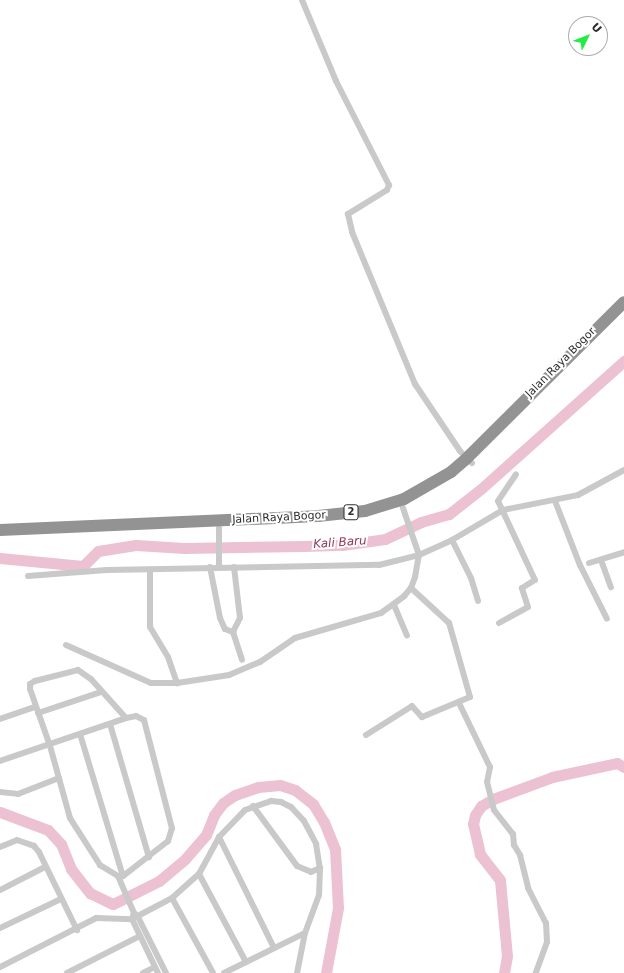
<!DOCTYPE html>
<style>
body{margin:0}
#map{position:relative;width:624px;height:973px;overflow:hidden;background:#fff;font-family:"DejaVu Sans",sans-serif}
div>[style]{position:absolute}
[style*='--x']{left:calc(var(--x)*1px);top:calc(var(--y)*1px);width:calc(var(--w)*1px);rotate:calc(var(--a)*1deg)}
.river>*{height:11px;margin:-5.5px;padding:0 5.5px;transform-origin:5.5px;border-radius:5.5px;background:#ecc2d2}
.street>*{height:6px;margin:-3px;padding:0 3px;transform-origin:3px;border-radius:3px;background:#c9c9c9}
.highway>*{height:12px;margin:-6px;padding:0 6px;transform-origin:6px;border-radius:6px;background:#939393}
span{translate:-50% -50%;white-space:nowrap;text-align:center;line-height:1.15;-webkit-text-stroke:4px #fff;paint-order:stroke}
.shield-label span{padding:1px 3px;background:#fff;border:1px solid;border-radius:3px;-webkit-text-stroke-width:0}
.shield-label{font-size:10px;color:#2c2c2c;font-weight:700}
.street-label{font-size:11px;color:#2c2c2c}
.water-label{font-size:12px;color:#913759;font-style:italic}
.north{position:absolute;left:568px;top:16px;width:40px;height:40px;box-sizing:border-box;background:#fff;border:1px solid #ababab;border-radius:50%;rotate:47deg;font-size:11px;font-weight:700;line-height:16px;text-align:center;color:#2c2c2c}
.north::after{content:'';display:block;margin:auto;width:14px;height:18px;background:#23ed44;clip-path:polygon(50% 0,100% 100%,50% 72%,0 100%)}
</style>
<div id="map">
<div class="river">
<i style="--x:0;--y:558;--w:83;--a:5.5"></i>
<i style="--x:83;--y:566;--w:21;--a:-45"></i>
<i style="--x:98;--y:551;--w:38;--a:-9"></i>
<i style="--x:136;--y:545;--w:48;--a:3.6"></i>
<i style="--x:184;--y:548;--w:120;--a:-1"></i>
<i style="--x:304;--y:546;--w:38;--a:-2"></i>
<i style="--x:342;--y:545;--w:43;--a:-7.9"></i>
<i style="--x:385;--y:539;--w:40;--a:-25"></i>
<i style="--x:421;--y:522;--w:29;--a:-16"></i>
<i style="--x:449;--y:514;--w:42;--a:-38.2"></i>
<i style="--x:482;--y:488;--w:191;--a:-41.8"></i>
<i style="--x:0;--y:812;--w:51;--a:20.6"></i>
<i style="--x:48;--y:830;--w:19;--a:47"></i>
<i style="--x:61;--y:844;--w:27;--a:68"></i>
<i style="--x:71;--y:869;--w:31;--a:52"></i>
<i style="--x:90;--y:893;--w:25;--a:26"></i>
<i style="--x:113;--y:904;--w:51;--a:-26.6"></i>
<i style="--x:159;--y:881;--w:34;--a:-40"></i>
<i style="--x:185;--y:859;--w:32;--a:-49"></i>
<i style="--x:206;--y:835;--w:22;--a:-68"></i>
<i style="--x:214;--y:815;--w:15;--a:-53"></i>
<i style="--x:223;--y:803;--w:14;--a:-34"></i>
<i style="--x:235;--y:795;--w:24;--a:-19"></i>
<i style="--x:258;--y:787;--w:22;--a:-5"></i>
<i style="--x:280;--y:785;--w:16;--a:18"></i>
<i style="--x:295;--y:790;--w:23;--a:38"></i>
<i style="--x:313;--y:804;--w:21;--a:59"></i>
<i style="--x:324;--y:822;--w:29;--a:68"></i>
<i style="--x:335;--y:849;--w:59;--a:87.1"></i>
<i style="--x:338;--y:908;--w:66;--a:100.5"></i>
<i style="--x:504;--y:973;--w:17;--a:-80"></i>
<i style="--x:507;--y:956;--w:76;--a:-95.3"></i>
<i style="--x:500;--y:880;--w:33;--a:-128"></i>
<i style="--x:480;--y:854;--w:31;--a:-103"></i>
<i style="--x:473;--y:824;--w:9;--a:-77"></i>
<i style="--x:475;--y:815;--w:11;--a:-56"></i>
<i style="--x:481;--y:806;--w:14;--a:-30"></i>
<i style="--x:493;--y:799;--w:63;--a:-20.4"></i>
<i style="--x:552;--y:777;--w:66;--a:-12.2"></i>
<i style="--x:617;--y:763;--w:8;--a:30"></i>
</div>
<div class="street">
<i style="--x:302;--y:0;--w:88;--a:67.2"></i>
<i style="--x:336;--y:81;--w:117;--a:63"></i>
<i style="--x:389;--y:185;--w:5;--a:112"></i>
<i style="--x:387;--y:190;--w:46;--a:148.4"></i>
<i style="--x:348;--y:214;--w:18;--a:77"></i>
<i style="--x:352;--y:232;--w:165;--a:67.5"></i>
<i style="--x:415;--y:384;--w:81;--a:56.1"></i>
<i style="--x:460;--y:451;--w:17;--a:45"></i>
<i style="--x:555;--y:501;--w:69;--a:68.7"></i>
<i style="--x:580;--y:565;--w:60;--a:63.4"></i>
<i style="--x:219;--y:528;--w:39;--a:90"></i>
<i style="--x:452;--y:540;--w:42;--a:63.4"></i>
<i style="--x:471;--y:578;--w:24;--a:73"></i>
<i style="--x:601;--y:560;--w:29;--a:70"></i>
<i style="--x:589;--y:563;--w:37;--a:-17"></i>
<i style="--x:210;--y:567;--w:52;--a:78.9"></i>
<i style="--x:220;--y:618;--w:12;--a:66"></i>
<i style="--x:225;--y:629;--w:9;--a:21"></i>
<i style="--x:234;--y:567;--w:51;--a:83.3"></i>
<i style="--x:240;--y:618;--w:16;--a:117"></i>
<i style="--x:233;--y:632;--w:29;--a:72"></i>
<i style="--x:150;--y:571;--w:56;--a:90"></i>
<i style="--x:150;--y:627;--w:35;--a:59"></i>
<i style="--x:168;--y:657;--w:28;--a:71"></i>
<i style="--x:28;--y:576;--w:79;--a:-4.3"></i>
<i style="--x:107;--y:570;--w:272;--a:-1.1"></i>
<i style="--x:379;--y:565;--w:41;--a:-14"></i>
<i style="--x:419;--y:555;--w:36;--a:-24"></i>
<i style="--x:452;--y:540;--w:59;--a:-30.5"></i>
<i style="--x:503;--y:510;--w:76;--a:-11.3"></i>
<i style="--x:578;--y:495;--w:52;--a:-28.5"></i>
<i style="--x:394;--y:605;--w:33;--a:67"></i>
<i style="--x:499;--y:623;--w:33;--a:-29"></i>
<i style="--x:528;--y:607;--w:20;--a:-108"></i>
<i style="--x:522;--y:588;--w:15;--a:-32"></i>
<i style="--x:535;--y:580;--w:87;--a:-115.1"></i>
<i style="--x:498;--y:501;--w:32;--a:-56"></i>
<i style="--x:66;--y:645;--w:93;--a:24.1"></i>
<i style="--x:151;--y:683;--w:26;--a:0"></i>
<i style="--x:177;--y:683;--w:53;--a:-8.7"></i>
<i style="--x:229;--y:675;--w:34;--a:-23"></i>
<i style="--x:260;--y:662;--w:42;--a:-34.4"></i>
<i style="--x:295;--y:638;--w:90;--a:-16.2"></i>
<i style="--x:381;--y:613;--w:29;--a:-36"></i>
<i style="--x:404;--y:596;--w:11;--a:-49"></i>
<i style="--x:411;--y:588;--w:12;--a:-70"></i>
<i style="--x:415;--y:577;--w:22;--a:-80"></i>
<i style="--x:419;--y:555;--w:50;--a:-108.8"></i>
<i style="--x:78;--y:670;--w:16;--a:35"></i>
<i style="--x:91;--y:679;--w:52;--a:48.1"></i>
<i style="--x:126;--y:718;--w:10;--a:-11"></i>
<i style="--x:136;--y:716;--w:9;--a:27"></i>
<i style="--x:144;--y:720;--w:112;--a:75.5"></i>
<i style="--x:172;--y:828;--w:14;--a:107"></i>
<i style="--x:168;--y:841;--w:57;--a:142.1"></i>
<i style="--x:123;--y:876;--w:5;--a:180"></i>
<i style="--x:118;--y:876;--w:21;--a:-149"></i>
<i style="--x:100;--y:865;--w:56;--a:-122.6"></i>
<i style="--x:70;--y:818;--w:75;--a:-105.5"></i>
<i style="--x:50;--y:746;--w:60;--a:-109.3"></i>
<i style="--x:30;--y:689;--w:5;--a:-90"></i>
<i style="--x:30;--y:684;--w:6;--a:-31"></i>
<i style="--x:35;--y:681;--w:44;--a:-14.3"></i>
<i style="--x:459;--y:703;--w:71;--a:64.2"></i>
<i style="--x:490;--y:767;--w:15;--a:101"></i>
<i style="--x:487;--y:782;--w:29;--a:76"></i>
<i style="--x:494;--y:810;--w:31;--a:52"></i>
<i style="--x:513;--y:834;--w:11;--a:85"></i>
<i style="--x:514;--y:845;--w:12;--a:59"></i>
<i style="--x:520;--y:855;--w:34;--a:76"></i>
<i style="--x:528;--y:888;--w:39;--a:63"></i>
<i style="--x:546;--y:923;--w:19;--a:87"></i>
<i style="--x:547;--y:942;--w:33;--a:110"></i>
<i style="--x:38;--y:713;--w:66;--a:-18.4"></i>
<i style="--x:0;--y:719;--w:37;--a:-19"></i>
<i style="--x:110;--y:724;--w:139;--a:73.7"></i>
<i style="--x:80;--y:734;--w:148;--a:73.2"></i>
<i style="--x:366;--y:735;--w:54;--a:-32.2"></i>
<i style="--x:412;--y:706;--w:15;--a:48"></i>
<i style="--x:422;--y:717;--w:52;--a:-22.6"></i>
<i style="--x:470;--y:697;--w:77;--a:-105.8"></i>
<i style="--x:449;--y:623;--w:52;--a:-137.4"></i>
<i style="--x:0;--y:761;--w:133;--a:-18.8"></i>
<i style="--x:0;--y:792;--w:18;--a:6"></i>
<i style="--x:18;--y:794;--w:44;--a:-21.3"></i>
<i style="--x:253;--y:806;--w:74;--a:53.7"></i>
<i style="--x:297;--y:866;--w:15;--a:23"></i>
<i style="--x:311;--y:872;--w:10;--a:-24"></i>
<i style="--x:219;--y:837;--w:124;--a:63.6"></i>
<i style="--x:0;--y:847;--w:18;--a:-22"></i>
<i style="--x:17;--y:840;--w:18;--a:19"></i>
<i style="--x:34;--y:846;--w:8;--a:50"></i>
<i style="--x:39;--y:852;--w:87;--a:64"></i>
<i style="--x:199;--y:874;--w:100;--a:61.9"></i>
<i style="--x:118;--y:876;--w:40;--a:66.6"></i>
<i style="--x:0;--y:890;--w:51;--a:-27.1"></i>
<i style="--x:172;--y:898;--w:85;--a:61.3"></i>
<i style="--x:0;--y:928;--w:68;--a:-25.4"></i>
<i style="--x:0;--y:967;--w:108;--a:-27"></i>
<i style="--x:96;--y:918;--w:36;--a:2"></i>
<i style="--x:132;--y:919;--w:45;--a:-27.7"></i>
<i style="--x:172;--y:898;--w:36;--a:-42"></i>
<i style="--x:199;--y:874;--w:42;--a:-61.6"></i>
<i style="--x:219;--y:837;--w:37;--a:-46"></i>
<i style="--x:245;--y:810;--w:28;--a:-19"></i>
<i style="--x:271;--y:801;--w:10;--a:6"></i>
<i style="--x:281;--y:802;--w:11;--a:27"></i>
<i style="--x:291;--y:807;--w:19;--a:47"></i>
<i style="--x:304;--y:821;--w:26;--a:62"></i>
<i style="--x:316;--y:844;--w:24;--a:81"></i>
<i style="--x:320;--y:868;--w:27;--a:92"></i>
<i style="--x:319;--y:895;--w:40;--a:110.2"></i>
<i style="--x:305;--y:933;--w:41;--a:101.3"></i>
<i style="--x:67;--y:973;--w:82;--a:-26.9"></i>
<i style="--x:143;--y:973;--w:13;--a:-27"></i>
<i style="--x:158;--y:973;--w:60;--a:-115.7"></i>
<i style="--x:132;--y:919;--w:6;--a:-72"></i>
<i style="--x:134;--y:913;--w:6;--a:45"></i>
<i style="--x:138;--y:917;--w:63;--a:63.4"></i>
<i style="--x:224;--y:973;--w:90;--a:-26.3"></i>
</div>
<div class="highway">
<i style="--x:0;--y:530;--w:318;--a:-2.5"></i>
<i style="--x:318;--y:516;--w:47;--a:-6.1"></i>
<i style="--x:365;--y:511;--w:41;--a:-17.1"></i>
<i style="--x:404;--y:499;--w:54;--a:-29.9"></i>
<i style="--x:451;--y:472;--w:21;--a:-41"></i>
<i style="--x:467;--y:458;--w:221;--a:-44.8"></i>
</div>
<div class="shield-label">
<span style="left:351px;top:512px">2</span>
</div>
<div class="street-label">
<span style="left:561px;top:363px;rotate:-45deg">Jalan Raya Bogor</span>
<span style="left:279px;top:518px;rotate:-3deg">Jalan Raya Bogor</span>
</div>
<div class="water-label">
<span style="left:340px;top:543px;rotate:-4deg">Kali Baru</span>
</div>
<div class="north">U</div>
</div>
